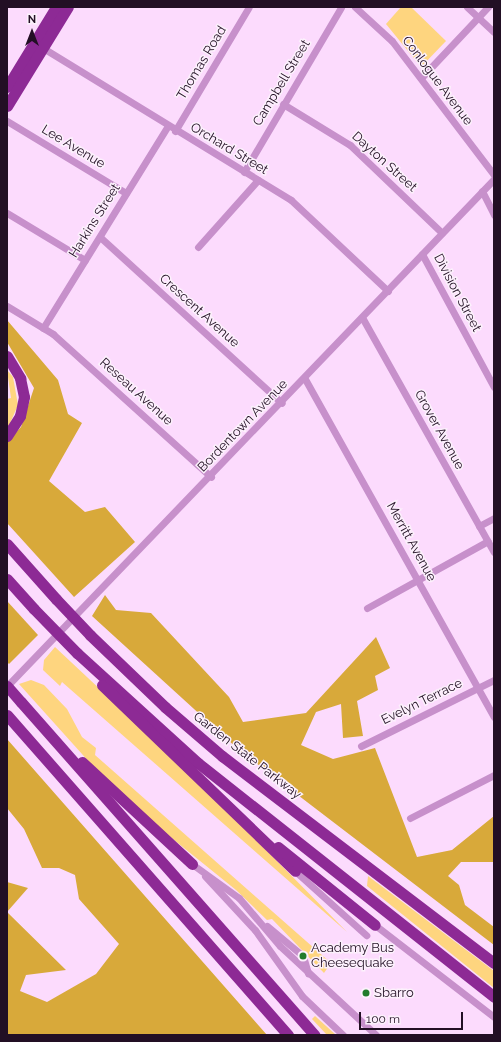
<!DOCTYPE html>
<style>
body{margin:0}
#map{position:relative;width:501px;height:1042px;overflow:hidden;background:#fcdbfd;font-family:Raleway,sans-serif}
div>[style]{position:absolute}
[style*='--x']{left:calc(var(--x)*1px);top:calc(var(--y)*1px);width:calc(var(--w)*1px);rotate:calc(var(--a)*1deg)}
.green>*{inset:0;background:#fed57f}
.forest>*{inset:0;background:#d8a93a}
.minor>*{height:7px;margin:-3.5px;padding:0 3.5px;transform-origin:3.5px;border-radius:3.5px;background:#c790cb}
.highway>*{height:11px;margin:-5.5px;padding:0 5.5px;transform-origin:5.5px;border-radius:5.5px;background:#8d2a95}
.highway-bridge>*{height:11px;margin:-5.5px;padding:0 5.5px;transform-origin:5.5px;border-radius:5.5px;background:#8d2a95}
.dots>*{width:11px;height:11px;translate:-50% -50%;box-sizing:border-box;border:2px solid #fcf1fc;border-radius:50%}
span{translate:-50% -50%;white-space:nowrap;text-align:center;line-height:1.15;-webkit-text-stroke:3px #fcf1fc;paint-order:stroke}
.street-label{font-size:13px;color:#220f24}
.poi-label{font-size:13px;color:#220f24}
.left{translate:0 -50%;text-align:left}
.frame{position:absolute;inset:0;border:8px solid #220f24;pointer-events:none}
.north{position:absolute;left:12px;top:12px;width:40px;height:40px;-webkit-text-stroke:3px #fcf1fc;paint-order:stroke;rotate:0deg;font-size:11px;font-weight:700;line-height:16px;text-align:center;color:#220f24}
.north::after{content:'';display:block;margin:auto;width:14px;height:18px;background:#220f24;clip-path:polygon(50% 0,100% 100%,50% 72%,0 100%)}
.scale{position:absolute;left:359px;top:1012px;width:104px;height:18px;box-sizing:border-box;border:2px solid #220f24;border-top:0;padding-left:5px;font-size:12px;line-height:14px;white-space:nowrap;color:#220f24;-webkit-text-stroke:3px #fcf1fc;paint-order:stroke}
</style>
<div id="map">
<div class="green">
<i style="clip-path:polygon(401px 7px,411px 7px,446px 41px,421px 67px,386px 24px)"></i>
<i style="clip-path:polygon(7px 370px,13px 377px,18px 405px,7px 430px,7px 399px,11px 398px)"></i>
<i style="clip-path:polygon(55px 647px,200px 783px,347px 932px,62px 682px,60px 686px,43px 670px,44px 660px)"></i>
<i style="clip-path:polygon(31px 680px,44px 685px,67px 709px,82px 737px,96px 748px,95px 755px,331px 963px,324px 973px,272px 919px,267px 920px,236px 890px,153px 823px,91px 764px,19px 684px)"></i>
<i style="clip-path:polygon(368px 876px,494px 971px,494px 988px,367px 886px)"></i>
<i style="clip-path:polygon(315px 1016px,336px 1035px,327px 1035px,312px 1019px)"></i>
</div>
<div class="forest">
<i style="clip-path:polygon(7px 320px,58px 380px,68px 414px,82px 423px,49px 481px,85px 512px,105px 507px,135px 542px,74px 597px,7px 523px,7px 442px,21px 427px,34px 388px,7px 342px)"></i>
<i style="clip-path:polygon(105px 595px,116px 610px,151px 613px,229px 697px,243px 722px,306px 713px,376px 637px,390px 668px,375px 676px,378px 690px,357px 701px,363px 736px,343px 738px,341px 704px,316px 712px,301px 745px,333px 759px,375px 748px,417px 857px,452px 850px,494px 816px,494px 862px,461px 862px,448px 876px,459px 885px,465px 905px,494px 927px,494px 945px,239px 750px,92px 616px)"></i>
<i style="clip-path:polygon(7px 601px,38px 635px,9px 664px,7px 662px)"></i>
<i style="clip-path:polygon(7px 739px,267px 1035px,7px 1035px,7px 912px,66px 970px,26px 975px,20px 991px,47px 1002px,96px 974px,119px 944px,79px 899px,75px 875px,59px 868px,42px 868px,24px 829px,7px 808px)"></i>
<i style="clip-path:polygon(7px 882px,28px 888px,7px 912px)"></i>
</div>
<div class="minor">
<i style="--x:355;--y:7;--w:50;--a:42.6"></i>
<i style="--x:392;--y:41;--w:168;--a:52.7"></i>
<i style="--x:467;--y:7;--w:37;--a:43"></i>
<i style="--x:43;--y:48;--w:291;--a:31.5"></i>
<i style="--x:291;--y:200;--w:133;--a:43.2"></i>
<i style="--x:421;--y:78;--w:98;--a:-46.7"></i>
<i style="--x:283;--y:104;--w:79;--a:31.5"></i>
<i style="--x:350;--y:145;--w:127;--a:43.7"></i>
<i style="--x:7;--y:121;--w:139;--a:31.2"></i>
<i style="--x:175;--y:131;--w:144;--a:-59.2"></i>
<i style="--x:244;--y:172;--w:191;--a:-59.5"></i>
<i style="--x:482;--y:191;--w:27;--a:63"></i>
<i style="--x:7;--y:213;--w:91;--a:31.1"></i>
<i style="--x:100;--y:237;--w:246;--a:42.4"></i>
<i style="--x:198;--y:247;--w:90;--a:-48.2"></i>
<i style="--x:422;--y:254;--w:151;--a:61.6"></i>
<i style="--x:7;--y:306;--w:54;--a:31.3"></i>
<i style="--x:53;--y:334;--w:213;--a:42.1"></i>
<i style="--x:363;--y:319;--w:267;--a:60.7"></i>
<i style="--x:43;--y:328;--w:238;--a:-58.3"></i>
<i style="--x:305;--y:379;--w:387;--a:60.8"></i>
<i style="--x:479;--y:526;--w:17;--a:-28"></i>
<i style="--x:367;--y:608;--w:138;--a:-29"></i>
<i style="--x:7;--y:686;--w:703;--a:-46.15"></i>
<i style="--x:361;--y:746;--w:148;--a:-26.4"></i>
<i style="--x:410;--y:818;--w:94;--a:-27.1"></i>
<i style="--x:192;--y:864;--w:58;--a:35.9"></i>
<i style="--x:239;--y:898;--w:63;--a:49.5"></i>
<i style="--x:280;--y:946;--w:131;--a:42.8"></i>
<i style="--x:295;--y:871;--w:96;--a:42"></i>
<i style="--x:205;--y:876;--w:74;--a:47.2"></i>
<i style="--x:255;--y:930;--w:81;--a:54.5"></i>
<i style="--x:302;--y:996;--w:57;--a:43.6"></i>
<i style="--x:375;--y:925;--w:150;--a:37.7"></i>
<i style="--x:267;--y:926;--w:47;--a:39.8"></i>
<i style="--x:303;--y:956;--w:18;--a:74"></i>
</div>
<div class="highway">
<i style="--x:7;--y:87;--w:94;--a:-58.5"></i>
<i style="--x:7;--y:106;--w:116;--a:-58.4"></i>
<i style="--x:7;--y:356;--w:26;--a:59"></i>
<i style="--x:20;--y:378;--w:19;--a:78"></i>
<i style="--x:24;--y:397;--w:19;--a:102"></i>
<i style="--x:20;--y:416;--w:24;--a:123"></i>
<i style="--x:7;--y:544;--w:74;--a:48.3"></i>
<i style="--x:7;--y:579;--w:40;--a:48"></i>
<i style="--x:90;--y:635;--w:104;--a:43.8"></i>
<i style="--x:165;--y:707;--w:75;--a:40.7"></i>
<i style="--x:222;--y:756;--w:342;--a:37.3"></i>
<i style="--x:77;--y:653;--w:164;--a:42.3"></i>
<i style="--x:198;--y:763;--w:377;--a:38.3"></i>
<i style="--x:102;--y:685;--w:268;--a:43.9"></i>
<i style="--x:21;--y:702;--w:444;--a:48.6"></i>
<i style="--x:7;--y:715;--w:426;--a:48.7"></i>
<i style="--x:82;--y:762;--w:150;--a:42.8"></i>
<i style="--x:278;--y:847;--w:124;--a:38.8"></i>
</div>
<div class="highway-bridge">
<i style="--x:56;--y:599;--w:50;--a:46.6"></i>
<i style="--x:34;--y:609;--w:62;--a:45.7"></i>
<i style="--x:7;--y:686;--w:21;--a:49"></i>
</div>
<div class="dots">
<i style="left:303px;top:956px;background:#227c2c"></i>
<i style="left:366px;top:993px;background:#227c2c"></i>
</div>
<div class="street-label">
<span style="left:202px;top:63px;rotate:-59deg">Thomas Road</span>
<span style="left:437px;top:81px;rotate:53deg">Conlogue Avenue</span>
<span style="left:282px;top:83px;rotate:-59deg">Campbell Street</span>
<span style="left:73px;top:147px;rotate:31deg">Lee Avenue</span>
<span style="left:229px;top:149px;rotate:31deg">Orchard Street</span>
<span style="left:384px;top:162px;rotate:42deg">Dayton Street</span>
<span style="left:95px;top:221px;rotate:-58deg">Harkins Street</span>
<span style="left:457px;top:293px;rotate:62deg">Division Street</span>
<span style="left:199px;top:311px;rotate:42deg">Crescent Avenue</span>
<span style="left:136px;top:392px;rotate:42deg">Reseau Avenue</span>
<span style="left:243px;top:426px;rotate:-46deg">Bordentown Avenue</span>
<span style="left:439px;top:430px;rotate:61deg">Grover Avenue</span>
<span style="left:411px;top:542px;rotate:61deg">Merritt Avenue</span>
<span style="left:422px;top:702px;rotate:-26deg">Evelyn Terrace</span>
<span style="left:247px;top:756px;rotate:38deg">Garden State Parkway</span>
</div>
<div class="poi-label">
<span class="left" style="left:311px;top:956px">Academy Bus<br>Cheesequake</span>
<span class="left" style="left:374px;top:993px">Sbarro</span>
</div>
<div class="frame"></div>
<div class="north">N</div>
<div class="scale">100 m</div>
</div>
